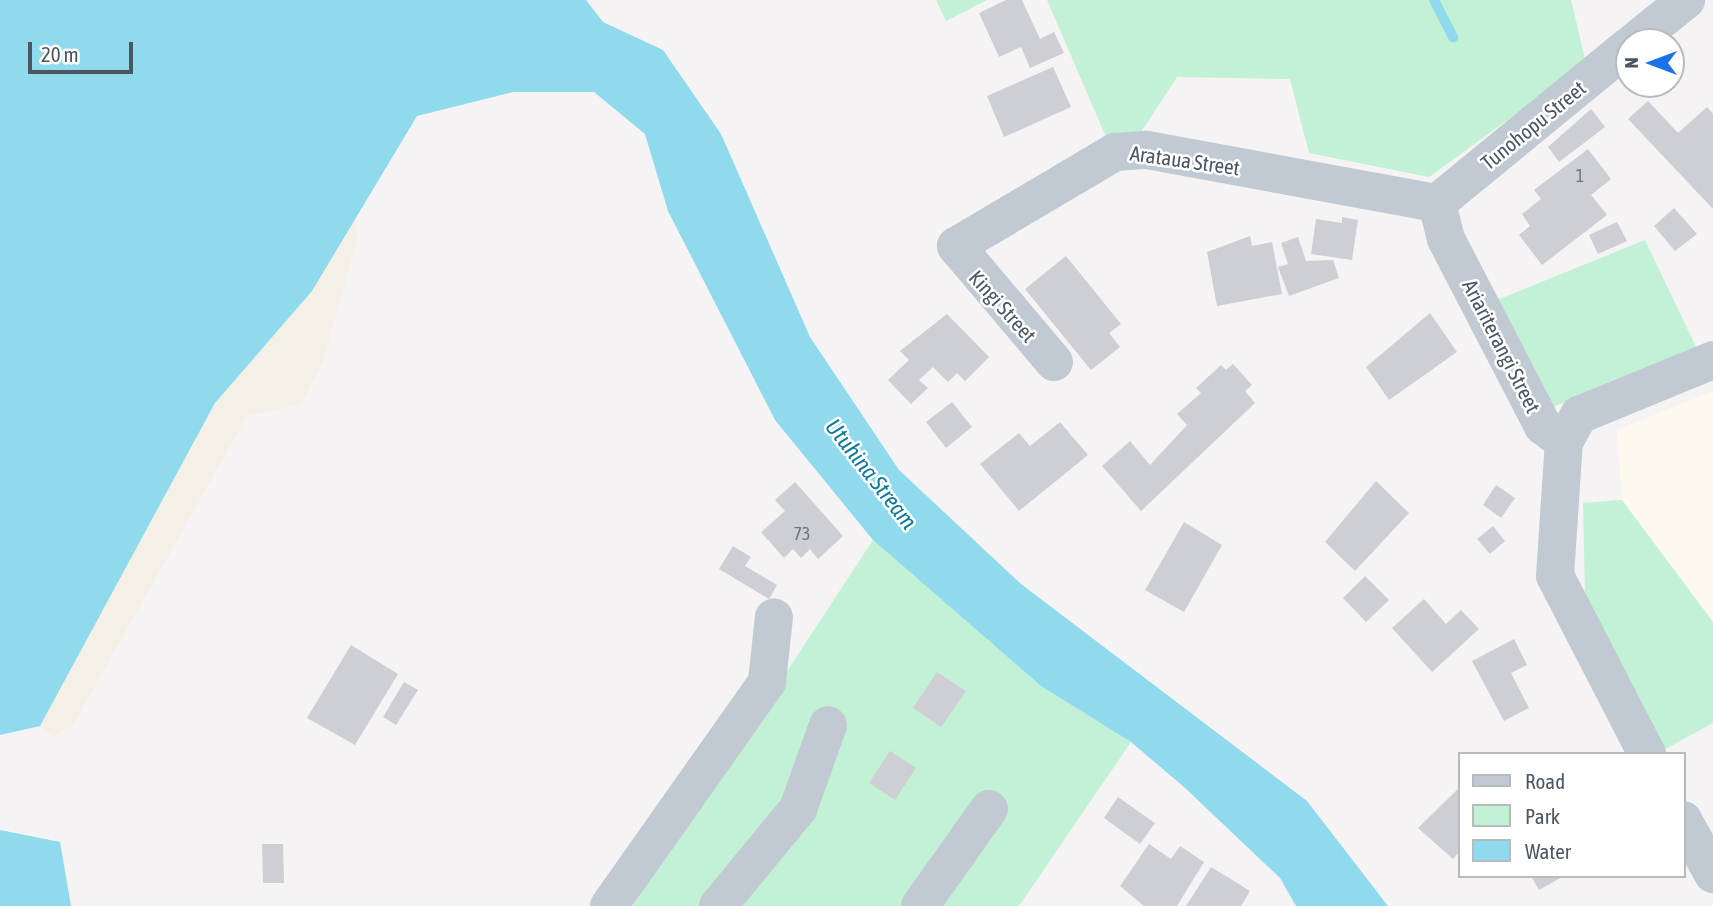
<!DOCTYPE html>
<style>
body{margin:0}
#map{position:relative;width:1713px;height:906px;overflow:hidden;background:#f5f3f3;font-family:"Asap Condensed",sans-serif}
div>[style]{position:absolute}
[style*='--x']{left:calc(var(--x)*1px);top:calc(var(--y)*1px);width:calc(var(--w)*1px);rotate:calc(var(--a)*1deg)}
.commercial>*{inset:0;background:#fdf9ef}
.green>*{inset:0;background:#c3f1d5}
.sand>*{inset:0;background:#f5f0e5}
.water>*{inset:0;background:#90daee}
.stream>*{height:10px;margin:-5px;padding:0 5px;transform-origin:5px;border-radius:5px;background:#90daee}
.building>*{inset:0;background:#cdcfd5}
.minor>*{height:38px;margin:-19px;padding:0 19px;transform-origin:19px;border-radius:19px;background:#c1cad2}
span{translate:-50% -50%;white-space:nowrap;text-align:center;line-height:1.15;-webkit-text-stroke:5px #fff;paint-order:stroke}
.number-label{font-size:18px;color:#6b747e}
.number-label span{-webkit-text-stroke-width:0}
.street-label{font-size:21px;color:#4a5661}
.water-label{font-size:23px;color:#0c7c9b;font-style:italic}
.legend{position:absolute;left:1458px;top:752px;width:228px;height:126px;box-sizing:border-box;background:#fff;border:2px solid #b7bbc0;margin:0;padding:9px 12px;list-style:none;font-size:21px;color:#4a5661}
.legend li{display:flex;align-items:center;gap:14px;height:35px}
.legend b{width:35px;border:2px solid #b7bbc0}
.north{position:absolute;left:1615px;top:28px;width:70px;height:70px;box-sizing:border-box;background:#fff;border:2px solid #b7bbc0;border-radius:50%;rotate:270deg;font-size:19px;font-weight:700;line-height:28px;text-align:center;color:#4a5661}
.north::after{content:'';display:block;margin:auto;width:24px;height:32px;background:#1a73e8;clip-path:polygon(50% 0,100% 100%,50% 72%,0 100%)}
.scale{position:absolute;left:28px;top:42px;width:105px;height:32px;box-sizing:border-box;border:4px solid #4a5661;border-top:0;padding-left:9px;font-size:21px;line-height:24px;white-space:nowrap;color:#4a5661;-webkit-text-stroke:5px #fff;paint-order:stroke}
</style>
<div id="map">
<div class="commercial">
<i style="clip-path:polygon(1713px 391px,1713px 622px,1622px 500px,1617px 430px)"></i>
</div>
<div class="green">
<i style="clip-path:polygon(936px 0,987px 0,946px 21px)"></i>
<i style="clip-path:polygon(1047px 0,1571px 0,1586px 63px,1429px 177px,1309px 153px,1290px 79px,1177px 77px,1141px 132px,1106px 137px)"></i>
<i style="clip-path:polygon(1645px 240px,1697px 349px,1550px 408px,1492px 302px)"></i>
<i style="clip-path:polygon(1622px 500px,1713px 622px,1713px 723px,1660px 752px,1585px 594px,1583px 503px)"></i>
<i style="clip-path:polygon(873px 540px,1041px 686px,1131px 742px,1019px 906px,633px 906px)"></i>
</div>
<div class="sand">
<i style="clip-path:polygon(355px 216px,357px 240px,322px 364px,301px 404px,247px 416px,73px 725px,53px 737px,40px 726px,215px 403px,312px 291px)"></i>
</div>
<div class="water">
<i style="clip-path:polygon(0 0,586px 0,603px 22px,663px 50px,721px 134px,810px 337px,899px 470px,1021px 584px,1307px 801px,1388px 906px,1296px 906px,1280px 878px,1184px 787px,1131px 742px,1041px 686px,873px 540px,775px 420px,668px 211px,645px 134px,594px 92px,513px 92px,417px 116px,312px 291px,215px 403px,40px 726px,0 735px)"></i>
<i style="clip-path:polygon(0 830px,60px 842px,71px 906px,0 906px)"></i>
</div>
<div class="stream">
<i style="--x:1434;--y:0;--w:42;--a:62.8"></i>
</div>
<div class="building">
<i style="clip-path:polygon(1006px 0,1022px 0,1040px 39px,1054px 32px,1064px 53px,1030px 68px,1021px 47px,999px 57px,979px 13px)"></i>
<i style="clip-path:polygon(1053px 67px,1071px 107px,1004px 137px,987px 96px)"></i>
<i style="clip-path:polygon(1648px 101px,1678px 133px,1707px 107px,1713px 114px,1713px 209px,1628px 119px)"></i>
<i style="clip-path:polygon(1591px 109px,1605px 127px,1559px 162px,1548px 147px)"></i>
<i style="clip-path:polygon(1588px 149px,1611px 179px,1591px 195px,1607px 215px,1542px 265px,1519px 235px,1530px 226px,1522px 214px,1541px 199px,1534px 190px)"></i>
<i style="clip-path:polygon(1674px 208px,1697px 234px,1675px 251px,1654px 226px)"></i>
<i style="clip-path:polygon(1342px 217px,1358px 220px,1352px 260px,1311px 254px,1316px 219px,1342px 223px)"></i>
<i style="clip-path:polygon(1617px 222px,1627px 241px,1598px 254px,1589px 235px)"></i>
<i style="clip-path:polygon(1250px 236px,1252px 246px,1272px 242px,1282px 294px,1217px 306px,1207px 252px)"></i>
<i style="clip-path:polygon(1298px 237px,1306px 261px,1333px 260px,1339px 278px,1289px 296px,1278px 267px,1288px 264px,1281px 243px)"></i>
<i style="clip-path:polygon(1066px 256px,1121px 324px,1109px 333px,1120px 347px,1091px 370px,1025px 289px)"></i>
<i style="clip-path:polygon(1430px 313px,1457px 352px,1389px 400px,1366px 367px)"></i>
<i style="clip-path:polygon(947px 314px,989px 357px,965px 381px,957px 373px,948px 382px,933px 367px,919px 380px,928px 388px,911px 404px,888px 380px,909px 360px,900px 351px)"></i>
<i style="clip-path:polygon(1233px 364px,1252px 385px,1245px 391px,1255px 403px,1141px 511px,1102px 466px,1130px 441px,1150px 465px,1187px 425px,1177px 414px,1201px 393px,1196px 388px,1221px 365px,1226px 370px)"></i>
<i style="clip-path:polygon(952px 402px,972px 427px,946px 448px,926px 422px)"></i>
<i style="clip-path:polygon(1060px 422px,1088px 455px,1019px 511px,980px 464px,1019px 433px,1030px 446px)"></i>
<i style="clip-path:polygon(1376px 481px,1409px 513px,1355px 571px,1325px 542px)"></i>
<i style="clip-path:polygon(795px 482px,843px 536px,818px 559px,810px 549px,801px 558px,793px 549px,784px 558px,761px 532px,785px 511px,775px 500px)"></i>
<i style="clip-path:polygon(1496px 485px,1515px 498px,1501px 518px,1483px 505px)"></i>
<i style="clip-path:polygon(1184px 522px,1222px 545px,1184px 612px,1145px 590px)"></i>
<i style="clip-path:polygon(1493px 526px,1505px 541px,1490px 554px,1477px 539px)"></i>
<i style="clip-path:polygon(733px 546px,751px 557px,745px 566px,777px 585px,769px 599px,719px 569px)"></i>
<i style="clip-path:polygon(1365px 576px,1389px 600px,1366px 622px,1343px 598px)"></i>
<i style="clip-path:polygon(1424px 599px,1446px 624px,1461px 610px,1479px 629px,1432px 672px,1392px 628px)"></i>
<i style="clip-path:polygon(1514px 639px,1527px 665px,1511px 673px,1529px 708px,1504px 721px,1472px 661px)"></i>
<i style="clip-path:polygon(351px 645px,398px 674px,355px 745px,307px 718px)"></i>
<i style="clip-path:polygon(937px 672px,966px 691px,941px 727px,913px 708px)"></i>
<i style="clip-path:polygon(404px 682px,418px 690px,396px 725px,383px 717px)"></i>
<i style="clip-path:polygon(890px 751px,916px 768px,895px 800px,869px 783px)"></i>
<i style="clip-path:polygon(1459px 788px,1459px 852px,1453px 859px,1418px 828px)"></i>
<i style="clip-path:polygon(1118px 797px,1155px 823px,1140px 844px,1104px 818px)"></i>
<i style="clip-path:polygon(262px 844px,283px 844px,284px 883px,263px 883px)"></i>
<i style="clip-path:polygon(1149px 844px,1171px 859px,1180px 846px,1204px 862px,1177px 906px,1144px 906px,1120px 886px)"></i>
<i style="clip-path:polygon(1211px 867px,1250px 891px,1241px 906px,1186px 906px)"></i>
<i style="clip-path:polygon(1531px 876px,1564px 876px,1539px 890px)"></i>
</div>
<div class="minor">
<i style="--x:1634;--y:42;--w:67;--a:-38.9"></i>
<i style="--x:1437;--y:203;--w:37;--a:76"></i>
<i style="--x:1446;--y:239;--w:211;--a:62.6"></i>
<i style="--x:1543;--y:426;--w:26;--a:37"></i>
<i style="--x:1437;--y:203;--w:248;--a:-39.3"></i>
<i style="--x:1054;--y:362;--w:152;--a:-130.2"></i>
<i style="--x:956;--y:246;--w:185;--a:-30.6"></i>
<i style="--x:1115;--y:152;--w:32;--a:-4"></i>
<i style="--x:1147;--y:150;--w:295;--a:10.4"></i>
<i style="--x:1647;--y:754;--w:200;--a:-117.3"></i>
<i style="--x:1555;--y:576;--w:134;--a:-86.2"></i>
<i style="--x:1564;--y:442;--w:31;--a:-61"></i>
<i style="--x:1579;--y:415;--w:145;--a:-22.3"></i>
<i style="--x:1683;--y:820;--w:62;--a:60.9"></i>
<i style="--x:609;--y:906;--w:274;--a:-54.8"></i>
<i style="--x:767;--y:682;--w:65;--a:-83.9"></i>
<i style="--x:718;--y:906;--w:126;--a:-50.5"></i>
<i style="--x:798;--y:809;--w:89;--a:-70.3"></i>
<i style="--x:920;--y:906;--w:119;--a:-54.6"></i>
</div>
<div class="number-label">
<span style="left:1580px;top:176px">1</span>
<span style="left:802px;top:534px">73</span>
</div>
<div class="street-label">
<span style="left:1533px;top:125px;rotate:-39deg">Tunohopu Street</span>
<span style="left:1185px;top:160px;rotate:8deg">Arataua Street</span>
<span style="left:1003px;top:306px;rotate:48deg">Kingi Street</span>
<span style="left:1502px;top:346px;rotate:63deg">Ariariterangi Street</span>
</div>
<div class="water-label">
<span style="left:871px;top:474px;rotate:52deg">Utuhina Stream</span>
</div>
<ul class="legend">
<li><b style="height:9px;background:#c1cad2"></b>Road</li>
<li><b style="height:19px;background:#c3f1d5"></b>Park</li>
<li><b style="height:19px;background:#90daee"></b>Water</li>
</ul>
<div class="north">N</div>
<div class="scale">20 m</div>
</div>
